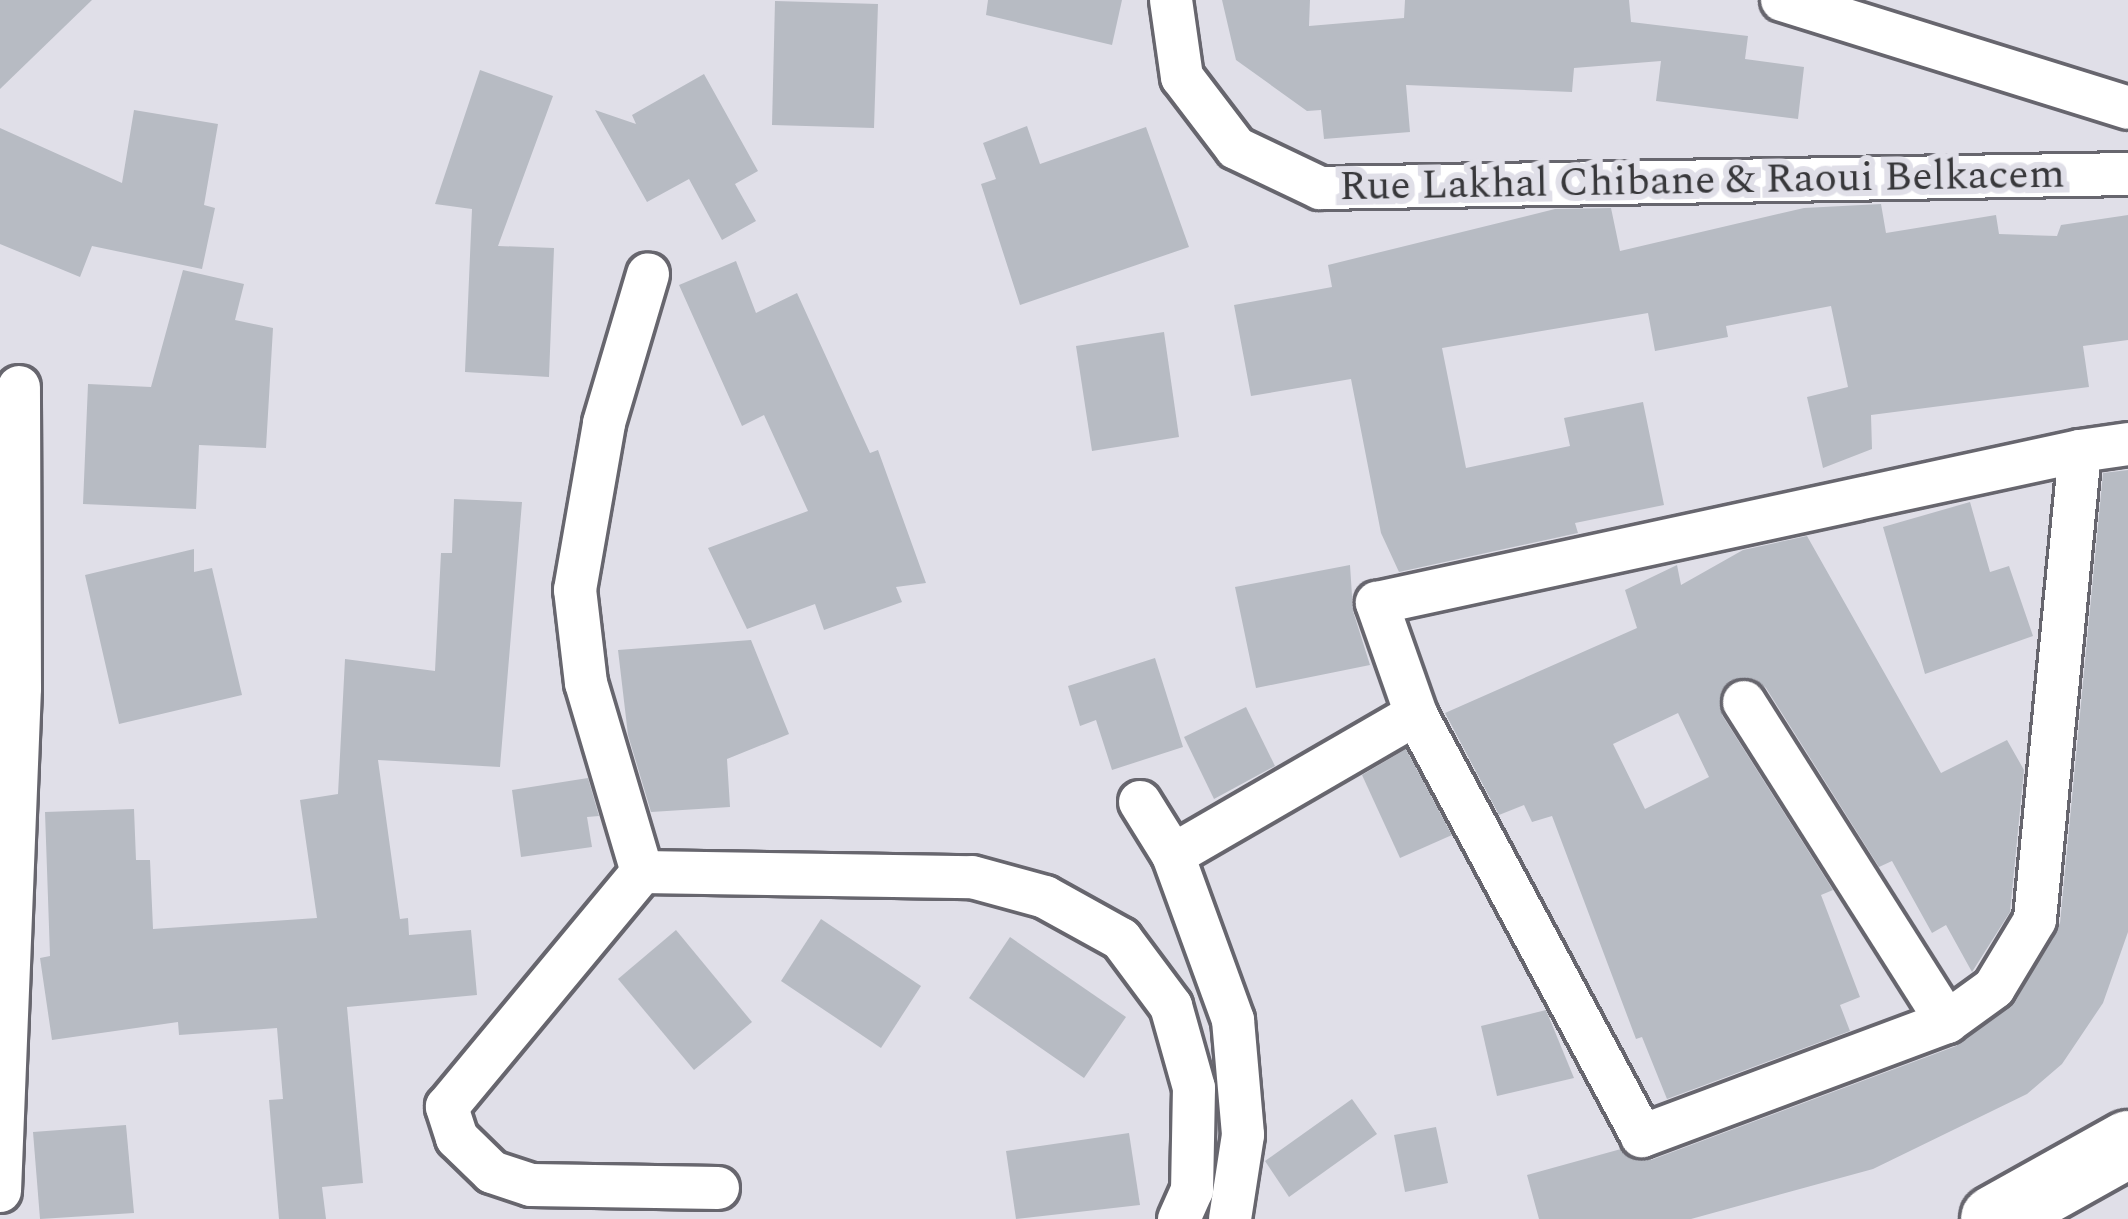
<!DOCTYPE html>
<style>
body{margin:0}
#map{position:relative;width:2128px;height:1219px;overflow:hidden;background:#e0dfe8;font-family:Spectral,serif}
div>[style]{position:absolute}
[style*='--x']{left:calc(var(--x)*1px);top:calc(var(--y)*1px);width:calc(var(--w)*1px);rotate:calc(var(--a)*1deg)}
.building>*{inset:0;background:#b7bbc3}
.roads{filter:drop-shadow(3px 0 #67666e) drop-shadow(-3px 0 #67666e) drop-shadow(0 3px #67666e) drop-shadow(0 -3px #67666e)}
.street>*{height:42px;margin:-21px;padding:0 21px;transform-origin:21px;border-radius:21px;background:#fff}
.primary>*{height:66px;margin:-33px;padding:0 33px;transform-origin:33px;border-radius:33px;background:#fff}
span{translate:-50% -50%;white-space:nowrap;text-align:center;line-height:1.15;-webkit-text-stroke:12px #e0dfe8;paint-order:stroke}
.street-label{font-size:42px;color:#38383b}
</style>
<div id="map">
<div class="building">
<i style="clip-path:polygon(0 0,92px 0,0 89px)"></i>
<i style="clip-path:polygon(988px 0,1122px 0,1112px 45px,986px 15px)"></i>
<i style="clip-path:polygon(1222px 0,1310px 0,1309px 26px,1404px 18px,1405px 0,1629px 0,1631px 22px,1748px 36px,1745px 59px,1804px 67px,1798px 119px,1656px 101px,1661px 61px,1574px 68px,1572px 92px,1406px 85px,1410px 132px,1324px 139px,1321px 110px,1307px 111px,1236px 60px)"></i>
<i style="clip-path:polygon(775px 1px,878px 4px,874px 128px,772px 125px)"></i>
<i style="clip-path:polygon(480px 70px,553px 96px,498px 246px,554px 248px,549px 377px,465px 372px,472px 209px,435px 204px)"></i>
<i style="clip-path:polygon(704px 74px,758px 171px,735px 184px,756px 221px,722px 240px,689px 179px,647px 202px,595px 110px,636px 124px,632px 115px)"></i>
<i style="clip-path:polygon(134px 110px,218px 124px,204px 205px,215px 208px,202px 269px,92px 246px,80px 277px,0 244px,0 128px,122px 183px)"></i>
<i style="clip-path:polygon(1027px 126px,1040px 164px,1146px 127px,1189px 247px,1020px 305px,981px 184px,996px 179px,983px 143px)"></i>
<i style="clip-path:polygon(1881px 204px,1886px 233px,1996px 215px,1999px 234px,2057px 236px,2061px 225px,2128px 215px,2128px 340px,2083px 346px,2089px 387px,1871px 415px,1872px 449px,1823px 468px,1807px 397px,1848px 387px,1831px 306px,1726px 326px,1728px 337px,1655px 351px,1648px 313px,1442px 348px,1466px 468px,1570px 446px,1564px 418px,1643px 402px,1664px 505px,1575px 523px,1578px 533px,1399px 572px,1381px 533px,1351px 379px,1251px 396px,1234px 305px,1332px 287px,1328px 265px,1555px 209px,1611px 208px,1620px 251px,1804px 208px)"></i>
<i style="clip-path:polygon(736px 261px,756px 313px,797px 293px,870px 453px,878px 450px,926px 583px,896px 587px,902px 602px,824px 630px,815px 604px,747px 629px,708px 548px,808px 511px,764px 415px,742px 426px,679px 285px)"></i>
<i style="clip-path:polygon(183px 270px,244px 284px,235px 320px,273px 328px,266px 448px,199px 445px,196px 509px,83px 504px,88px 384px,151px 387px)"></i>
<i style="clip-path:polygon(1164px 332px,1179px 437px,1092px 451px,1076px 346px)"></i>
<i style="clip-path:polygon(2128px 470px,2128px 932px,2103px 1003px,2062px 1064px,2027px 1094px,1873px 1169px,1691px 1219px,1539px 1219px,1527px 1175px,1621px 1149px,1651px 1160px,1956px 1046px,2015px 1002px,2060px 923px,2103px 473px)"></i>
<i style="clip-path:polygon(454px 499px,522px 502px,500px 767px,378px 760px,400px 919px,408px 918px,409px 935px,471px 930px,477px 995px,347px 1007px,363px 1183px,322px 1187px,326px 1219px,279px 1219px,269px 1100px,283px 1099px,277px 1028px,179px 1035px,178px 1022px,52px 1040px,40px 958px,50px 956px,45px 812px,134px 809px,136px 860px,150px 860px,153px 929px,317px 918px,300px 800px,338px 794px,345px 659px,435px 671px,441px 553px,452px 553px)"></i>
<i style="clip-path:polygon(1970px 502px,1990px 572px,2009px 566px,2033px 636px,1925px 674px,1883px 527px)"></i>
<i style="clip-path:polygon(evenodd,1807px 536px,1941px 773px,2007px 740px,2024px 770px,2010px 912px,1972px 972px,1946px 925px,1932px 933px,1892px 861px,1879px 867px,1766px 688px,1755px 679px,1731px 680px,1721px 691px,1722px 715px,1833px 890px,1821px 895px,1860px 997px,1840px 1005px,1850px 1031px,1667px 1099px,1642px 1037px,1636px 1039px,1552px 816px,1532px 822px,1524px 805px,1499px 815px,1445px 713px,1637px 628px,1625px 590px,1677px 565px,1681px 585px,1743px 550px,1807px 536px,1678px 713px,1709px 777px,1645px 809px,1613px 744px,1678px 713px)"></i>
<i style="clip-path:polygon(194px 549px,194px 572px,212px 568px,242px 695px,119px 724px,85px 575px)"></i>
<i style="clip-path:polygon(1350px 565px,1353px 611px,1370px 665px,1256px 688px,1235px 587px)"></i>
<i style="clip-path:polygon(751px 640px,789px 734px,727px 759px,730px 807px,651px 812px,628px 735px,618px 650px)"></i>
<i style="clip-path:polygon(1155px 658px,1183px 747px,1112px 770px,1096px 720px,1080px 726px,1068px 686px)"></i>
<i style="clip-path:polygon(1246px 707px,1275px 766px,1214px 799px,1184px 737px)"></i>
<i style="clip-path:polygon(1406px 749px,1452px 835px,1400px 858px,1362px 775px)"></i>
<i style="clip-path:polygon(588px 778px,599px 816px,587px 817px,592px 847px,521px 857px,512px 790px)"></i>
<i style="clip-path:polygon(821px 919px,921px 986px,881px 1048px,781px 981px)"></i>
<i style="clip-path:polygon(676px 930px,752px 1022px,694px 1070px,618px 979px)"></i>
<i style="clip-path:polygon(1010px 937px,1126px 1017px,1084px 1078px,969px 998px)"></i>
<i style="clip-path:polygon(1546px 1010px,1574px 1078px,1497px 1096px,1481px 1026px)"></i>
<i style="clip-path:polygon(1352px 1099px,1377px 1134px,1289px 1197px,1265px 1161px)"></i>
<i style="clip-path:polygon(126px 1125px,134px 1213px,40px 1219px,33px 1132px)"></i>
<i style="clip-path:polygon(1436px 1127px,1448px 1183px,1405px 1192px,1394px 1135px)"></i>
<i style="clip-path:polygon(1129px 1133px,1140px 1205px,1016px 1219px,1006px 1151px)"></i>
</div>
<div class="roads">
<div class="street">
<i style="--x:1171;--y:0;--w:78;--a:81.9"></i>
<i style="--x:1182;--y:77;--w:89;--a:52.7"></i>
<i style="--x:1236;--y:148;--w:93;--a:25.5"></i>
<i style="--x:1320;--y:188;--w:808;--a:-0.99"></i>
<i style="--x:1782;--y:0;--w:362;--a:17.3"></i>
<i style="--x:2080;--y:451;--w:471;--a:95.5"></i>
<i style="--x:2035;--y:920;--w:79;--a:121.1"></i>
<i style="--x:1994;--y:988;--w:58;--a:144.1"></i>
<i style="--x:1947;--y:1022;--w:326;--a:159.5"></i>
<i style="--x:1642;--y:1136;--w:479;--a:-118.2"></i>
<i style="--x:1416;--y:714;--w:118;--a:-109.4"></i>
<i style="--x:1377;--y:603;--w:719;--a:-12.2"></i>
<i style="--x:2080;--y:451;--w:49;--a:-8.3"></i>
<i style="--x:1744;--y:702;--w:379;--a:57.6"></i>
<i style="--x:1140;--y:802;--w:62;--a:58.1"></i>
<i style="--x:1173;--y:855;--w:176;--a:70"></i>
<i style="--x:1233;--y:1020;--w:115;--a:85"></i>
<i style="--x:1243;--y:1135;--w:85;--a:98.8"></i>
<i style="--x:1173;--y:855;--w:281;--a:-30.1"></i>
<i style="--x:642;--y:872;--w:197;--a:-106.5"></i>
<i style="--x:586;--y:683;--w:94;--a:-96.7"></i>
<i style="--x:575;--y:590;--w:169;--a:-80.1"></i>
<i style="--x:604;--y:423;--w:155;--a:-73.5"></i>
<i style="--x:718;--y:1188;--w:187;--a:-179.1"></i>
<i style="--x:531;--y:1185;--w:41;--a:-161.6"></i>
<i style="--x:492;--y:1172;--w:49;--a:-135.8"></i>
<i style="--x:457;--y:1138;--w:33;--a:-108"></i>
<i style="--x:447;--y:1107;--w:305;--a:-50.3"></i>
<i style="--x:642;--y:872;--w:330;--a:0.9"></i>
<i style="--x:972;--y:877;--w:76;--a:15.3"></i>
<i style="--x:1045;--y:897;--w:87;--a:28.9"></i>
<i style="--x:1121;--y:939;--w:84;--a:53.3"></i>
<i style="--x:1171;--y:1006;--w:85;--a:74.3"></i>
<i style="--x:1194;--y:1088;--w:102;--a:91.1"></i>
<i style="--x:1192;--y:1190;--w:32;--a:114"></i>
<i style="--x:0;--y:1191;--w:503;--a:-87.72"></i>
<i style="--x:20;--y:688;--w:301;--a:-90.2"></i>
</div>
<div class="primary">
<i style="--x:1994;--y:1219;--w:154;--a:-29.2"></i>
</div>
</div>
<div class="street-label">
<span style="left:1702px;top:181px;rotate:-1deg">Rue Lakhal Chibane &amp; Raoui Belkacem</span>
</div>
</div>
